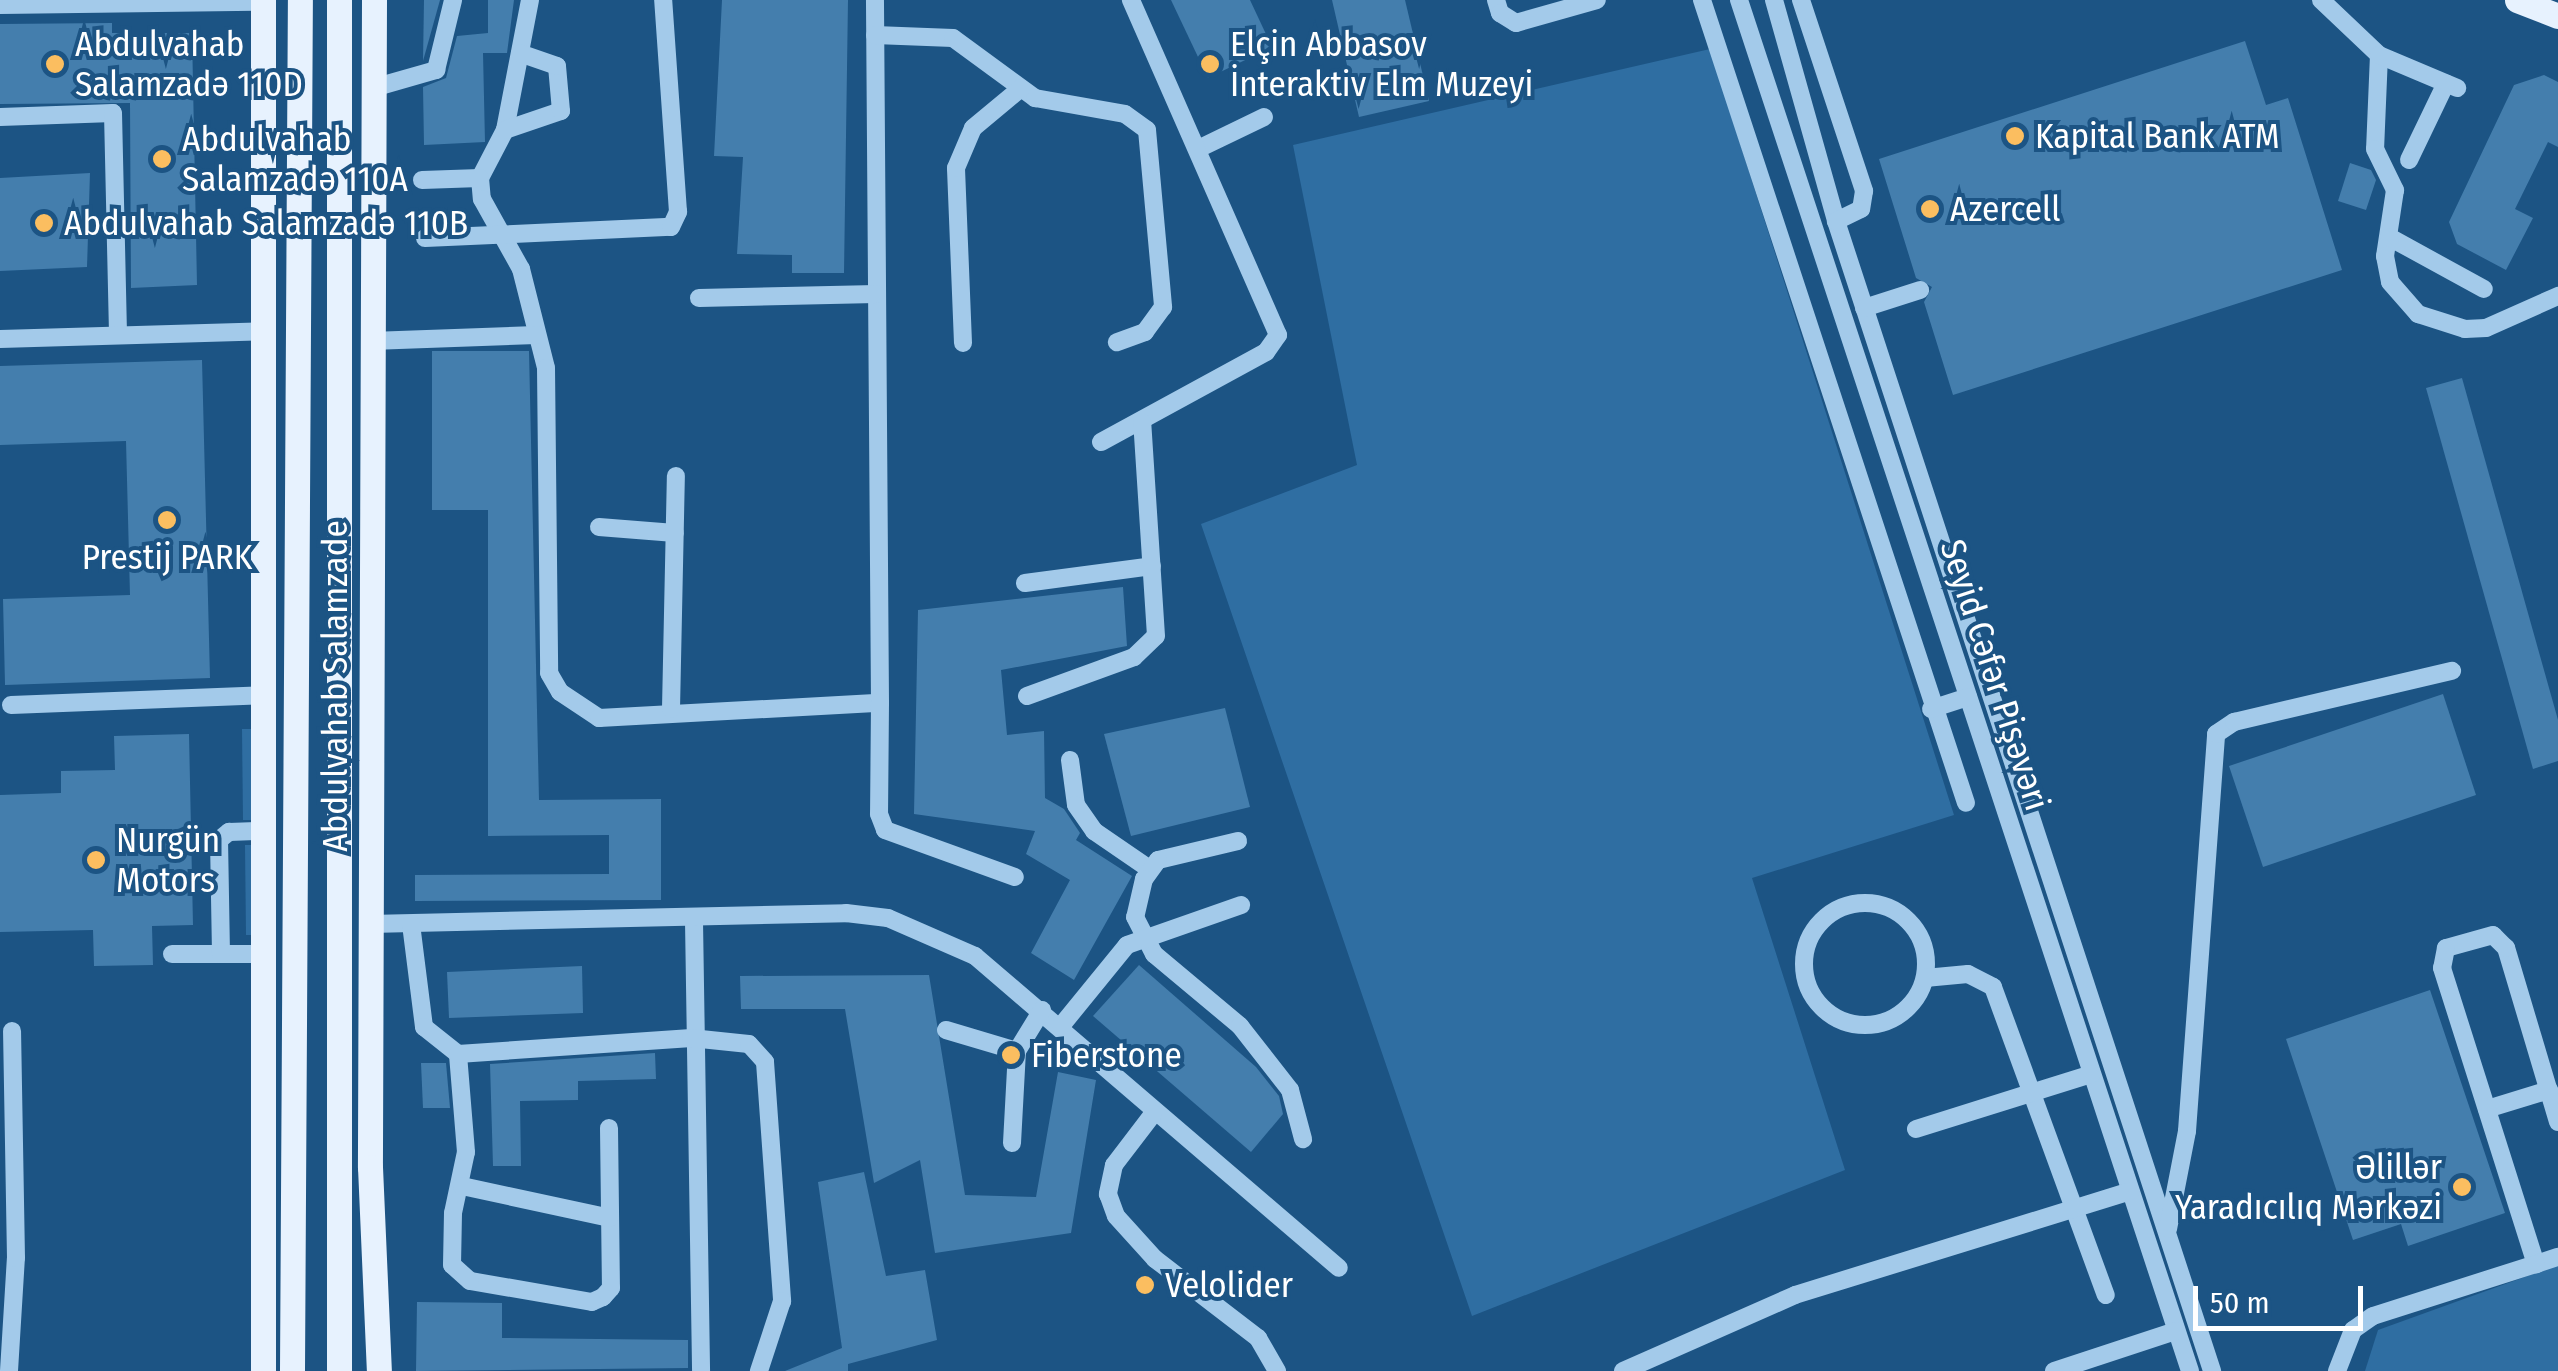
<!DOCTYPE html>
<meta charset="utf-8">
<style>
body{margin:0}
#map{position:relative;width:2558px;height:1371px;overflow:hidden;background:#1c5484;font-family:"Fira Sans Condensed",sans-serif}
div>[style]{position:absolute}
[style*='--x']{left:calc(var(--x)*1px);top:calc(var(--y)*1px);width:calc(var(--w)*1px);rotate:calc(var(--a)*1deg)}
.green>*{inset:0;background:#2f6ea2}
.building>*{inset:0;background:#447ead}
.minor>*{height:18px;margin:-9px;padding:0 9px;transform-origin:9px;border-radius:9px;background:#a3caea}
.minor>.ring{margin:-9px;padding:0;box-sizing:content-box;background:none;border:18px solid #a3caea;border-radius:50%}
.major>*{height:25px;margin:-12.5px;padding:0 12.5px;transform-origin:12.5px;border-radius:12.5px;background:#e7f2fe}
.dots>*{width:28px;height:28px;translate:-50% -50%;box-sizing:border-box;border:5px solid #1c5484;border-radius:50%}
span{translate:-50% -50%;white-space:nowrap;text-align:center;line-height:1.15;-webkit-text-stroke:8px #1c5484;paint-order:stroke}
.poi-label{font-size:35px;color:#fff}
.left{translate:0 -50%;text-align:left}
.right{translate:-100% -50%;text-align:right}
.street-label{font-size:35px;color:#fff}
.scale{position:absolute;left:2193px;top:1286px;width:170px;height:45px;box-sizing:border-box;border:5px solid #fff;border-top:0;padding-left:12px;font-size:30px;line-height:35px;white-space:nowrap;color:#fff;-webkit-text-stroke:8px #1c5484;paint-order:stroke}
</style>
<div id="map">
<div class="green">
<i style="clip-path:polygon(1710px 49px,1954px 815px,1752px 878px,1845px 1170px,1472px 1316px,1201px 524px,1357px 465px,1293px 145px)"></i>
<i style="clip-path:polygon(242px 729px,251px 729px,252px 820px,243px 820px)"></i>
<i style="clip-path:polygon(245px 845px,254px 845px,255px 935px,246px 935px)"></i>
<i style="clip-path:polygon(2558px 1265px,2558px 1371px,2365px 1371px,2378px 1330px)"></i>
</div>
<div class="building">
<i style="clip-path:polygon(424px 0,440px 0,423px 61px)"></i>
<i style="clip-path:polygon(488px 0,514px 0,507px 53px,483px 53px,485px 142px,424px 145px,423px 87px,446px 78px,457px 36px,488px 33px)"></i>
<i style="clip-path:polygon(722px 0,848px 0,844px 273px,792px 273px,792px 255px,737px 254px,743px 157px,714px 156px)"></i>
<i style="clip-path:polygon(1171px 0,1250px 0,1272px 47px,1208px 78px)"></i>
<i style="clip-path:polygon(1332px 0,1405px 0,1429px 101px,1359px 117px)"></i>
<i style="clip-path:polygon(112px 23px,112px 33px,192px 33px,197px 285px,131px 288px,130px 103px,0 104px,0 24px)"></i>
<i style="clip-path:polygon(2245px 41px,2266px 105px,2288px 98px,2342px 270px,1953px 395px,1924px 302px,1932px 287px,1916px 278px,1879px 159px)"></i>
<i style="clip-path:polygon(2544px 75px,2558px 82px,2558px 147px,2548px 142px,2515px 209px,2533px 218px,2506px 270px,2457px 244px,2449px 222px,2514px 85px)"></i>
<i style="clip-path:polygon(2350px 163px,2371px 170px,2376px 180px,2366px 210px,2338px 201px)"></i>
<i style="clip-path:polygon(90px 173px,87px 267px,0 271px,0 178px)"></i>
<i style="clip-path:polygon(432px 351px,529px 351px,539px 800px,661px 799px,661px 900px,415px 901px,415px 875px,609px 874px,609px 835px,488px 836px,488px 510px,432px 510px)"></i>
<i style="clip-path:polygon(202px 360px,210px 678px,5px 685px,3px 599px,130px 595px,126px 441px,0 445px,0 366px)"></i>
<i style="clip-path:polygon(2462px 378px,2558px 720px,2558px 761px,2533px 769px,2426px 388px)"></i>
<i style="clip-path:polygon(1123px 587px,1127px 646px,1001px 670px,1007px 735px,1044px 731px,1045px 798px,1064px 809px,1080px 833px,1076px 840px,1132px 876px,1074px 980px,1031px 953px,1070px 880px,1026px 854px,1035px 831px,914px 814px,918px 610px)"></i>
<i style="clip-path:polygon(2443px 694px,2476px 795px,2263px 867px,2229px 766px)"></i>
<i style="clip-path:polygon(1225px 708px,1250px 807px,1131px 836px,1104px 734px)"></i>
<i style="clip-path:polygon(189px 734px,193px 925px,152px 926px,153px 965px,94px 966px,93px 930px,0 932px,0 795px,61px 793px,61px 771px,115px 770px,114px 736px)"></i>
<i style="clip-path:polygon(1139px 965px,1256px 1067px,1279px 1096px,1283px 1114px,1251px 1152px,1093px 1016px)"></i>
<i style="clip-path:polygon(582px 966px,583px 1013px,449px 1018px,447px 972px)"></i>
<i style="clip-path:polygon(929px 975px,965px 1195px,1036px 1197px,1058px 1072px,1096px 1080px,1071px 1233px,935px 1253px,920px 1160px,874px 1183px,845px 1009px,741px 1009px,740px 976px)"></i>
<i style="clip-path:polygon(2430px 990px,2505px 1213px,2408px 1246px,2401px 1224px,2353px 1240px,2286px 1039px)"></i>
<i style="clip-path:polygon(655px 1053px,656px 1079px,578px 1081px,578px 1100px,520px 1101px,521px 1166px,493px 1166px,490px 1064px)"></i>
<i style="clip-path:polygon(421px 1063px,446px 1063px,450px 1108px,423px 1108px)"></i>
<i style="clip-path:polygon(864px 1172px,886px 1276px,925px 1270px,937px 1340px,848px 1364px,848px 1371px,785px 1371px,842px 1348px,818px 1182px)"></i>
<i style="clip-path:polygon(417px 1302px,502px 1303px,502px 1338px,688px 1340px,688px 1368px,416px 1371px)"></i>
</div>
<div class="minor">
<i style="--x:530;--y:0;--w:132;--a:100.9"></i>
<i style="--x:505;--y:130;--w:54;--a:117.5"></i>
<i style="--x:480;--y:178;--w:21;--a:85"></i>
<i style="--x:482;--y:199;--w:80;--a:60.9"></i>
<i style="--x:521;--y:269;--w:102;--a:75.8"></i>
<i style="--x:546;--y:368;--w:305;--a:89.4"></i>
<i style="--x:549;--y:673;--w:22;--a:60"></i>
<i style="--x:560;--y:692;--w:47;--a:33.7"></i>
<i style="--x:599;--y:718;--w:281;--a:-3.1"></i>
<i style="--x:880;--y:703;--w:703;--a:-90.41"></i>
<i style="--x:1496;--y:0;--w:14;--a:73"></i>
<i style="--x:1500;--y:13;--w:19;--a:32"></i>
<i style="--x:1516;--y:23;--w:84;--a:-15.9"></i>
<i style="--x:1702;--y:0;--w:845;--a:71.8"></i>
<i style="--x:1739;--y:0;--w:1443;--a:71.79"></i>
<i style="--x:1774;--y:0;--w:230;--a:74.3"></i>
<i style="--x:1836;--y:221;--w:1210;--a:71.89"></i>
<i style="--x:1801;--y:0;--w:201;--a:71.7"></i>
<i style="--x:1864;--y:191;--w:18;--a:99"></i>
<i style="--x:1861;--y:209;--w:28;--a:154"></i>
<i style="--x:2321;--y:0;--w:80;--a:43.5"></i>
<i style="--x:2379;--y:55;--w:94;--a:92.4"></i>
<i style="--x:2375;--y:149;--w:46;--a:64"></i>
<i style="--x:2395;--y:190;--w:67;--a:98.6"></i>
<i style="--x:2385;--y:256;--w:26;--a:79"></i>
<i style="--x:2390;--y:282;--w:43;--a:48.8"></i>
<i style="--x:2418;--y:314;--w:49;--a:17.7"></i>
<i style="--x:2465;--y:329;--w:21;--a:-3"></i>
<i style="--x:2486;--y:328;--w:79;--a:-24"></i>
<i style="--x:0;--y:5;--w:263;--a:-0.7"></i>
<i style="--x:875;--y:35;--w:78;--a:2.2"></i>
<i style="--x:953;--y:38;--w:102;--a:36.2"></i>
<i style="--x:1035;--y:98;--w:91;--a:10.1"></i>
<i style="--x:1125;--y:114;--w:27;--a:36"></i>
<i style="--x:1147;--y:130;--w:178;--a:84.8"></i>
<i style="--x:1163;--y:307;--w:31;--a:126"></i>
<i style="--x:1145;--y:332;--w:30;--a:160"></i>
<i style="--x:2379;--y:55;--w:85;--a:22.9"></i>
<i style="--x:373;--y:88;--w:66;--a:-15.9"></i>
<i style="--x:436;--y:70;--w:72;--a:-76.3"></i>
<i style="--x:0;--y:117;--w:113;--a:-2"></i>
<i style="--x:113;--y:113;--w:221;--a:88.7"></i>
<i style="--x:505;--y:130;--w:59;--a:-18.7"></i>
<i style="--x:561;--y:111;--w:45;--a:-95.1"></i>
<i style="--x:557;--y:66;--w:39;--a:-161"></i>
<i style="--x:1200;--y:148;--w:71;--a:-25.8"></i>
<i style="--x:2409;--y:160;--w:85;--a:-64.3"></i>
<i style="--x:422;--y:180;--w:58;--a:-2"></i>
<i style="--x:2389;--y:237;--w:108;--a:28.7"></i>
<i style="--x:425;--y:238;--w:246;--a:-2.6"></i>
<i style="--x:671;--y:227;--w:17;--a:-65"></i>
<i style="--x:678;--y:212;--w:213;--a:-94"></i>
<i style="--x:699;--y:298;--w:177;--a:-1.3"></i>
<i style="--x:1864;--y:308;--w:59;--a:-17.8"></i>
<i style="--x:0;--y:339;--w:264;--a:-1.7"></i>
<i style="--x:371;--y:341;--w:165;--a:-2.1"></i>
<i style="--x:963;--y:343;--w:175;--a:-92.3"></i>
<i style="--x:956;--y:168;--w:43;--a:-67"></i>
<i style="--x:973;--y:128;--w:62;--a:-39.8"></i>
<i style="--x:1101;--y:442;--w:188;--a:-28.6"></i>
<i style="--x:1266;--y:352;--w:21;--a:-55"></i>
<i style="--x:1278;--y:335;--w:366;--a:-113.7"></i>
<i style="--x:599;--y:527;--w:76;--a:4.5"></i>
<i style="--x:1025;--y:583;--w:128;--a:-7.6"></i>
<i style="--x:1027;--y:696;--w:114;--a:-20"></i>
<i style="--x:1134;--y:657;--w:30;--a:-44"></i>
<i style="--x:1156;--y:636;--w:214;--a:-93.7"></i>
<i style="--x:880;--y:703;--w:111;--a:90.5"></i>
<i style="--x:879;--y:814;--w:17;--a:69"></i>
<i style="--x:885;--y:830;--w:138;--a:19.9"></i>
<i style="--x:11;--y:705;--w:255;--a:-2.2"></i>
<i style="--x:671;--y:709;--w:233;--a:-88.8"></i>
<i style="--x:1931;--y:709;--w:39;--a:-18"></i>
<i style="--x:1070;--y:760;--w:45;--a:82.4"></i>
<i style="--x:1076;--y:805;--w:32;--a:55"></i>
<i style="--x:1094;--y:831;--w:65;--a:34.4"></i>
<i style="--x:1238;--y:841;--w:82;--a:166.6"></i>
<i style="--x:1158;--y:860;--w:24;--a:126"></i>
<i style="--x:1144;--y:879;--w:39;--a:103"></i>
<i style="--x:1135;--y:917;--w:42;--a:62.8"></i>
<i style="--x:1154;--y:954;--w:112;--a:39.9"></i>
<i style="--x:1240;--y:1026;--w:81;--a:52"></i>
<i style="--x:1290;--y:1090;--w:51;--a:75.1"></i>
<i class="ring" style="left:1804px;top:903px;width:104px;height:104px"></i>
<i style="--x:694;--y:921;--w:450;--a:89.1"></i>
<i style="--x:370;--y:924;--w:476;--a:-1.3"></i>
<i style="--x:846;--y:913;--w:42;--a:6.8"></i>
<i style="--x:888;--y:918;--w:95;--a:23.6"></i>
<i style="--x:975;--y:956;--w:479;--a:40.6"></i>
<i style="--x:411;--y:924;--w:104;--a:82.8"></i>
<i style="--x:424;--y:1027;--w:43;--a:38.5"></i>
<i style="--x:172;--y:954;--w:93;--a:0"></i>
<i style="--x:221;--y:954;--w:114;--a:-91"></i>
<i style="--x:219;--y:840;--w:13;--a:-39"></i>
<i style="--x:229;--y:832;--w:37;--a:-2"></i>
<i style="--x:1925;--y:978;--w:43;--a:-5.3"></i>
<i style="--x:1968;--y:974;--w:28;--a:27"></i>
<i style="--x:1993;--y:987;--w:328;--a:69.9"></i>
<i style="--x:1061;--y:1026;--w:104;--a:-50.8"></i>
<i style="--x:1127;--y:945;--w:121;--a:-19.3"></i>
<i style="--x:946;--y:1030;--w:74;--a:16.5"></i>
<i style="--x:2487;--y:1109;--w:65;--a:-17"></i>
<i style="--x:1153;--y:1114;--w:64;--a:127.4"></i>
<i style="--x:1114;--y:1165;--w:30;--a:102"></i>
<i style="--x:1108;--y:1194;--w:23;--a:70"></i>
<i style="--x:1116;--y:1216;--w:58;--a:47.8"></i>
<i style="--x:1155;--y:1259;--w:130;--a:37.5"></i>
<i style="--x:1258;--y:1338;--w:38;--a:60"></i>
<i style="--x:2558;--y:1122;--w:182;--a:-106.6"></i>
<i style="--x:2506;--y:948;--w:18;--a:-135"></i>
<i style="--x:2493;--y:935;--w:49;--a:164.5"></i>
<i style="--x:2446;--y:948;--w:20;--a:101"></i>
<i style="--x:2442;--y:968;--w:311;--a:72.4"></i>
<i style="--x:2536;--y:1264;--w:23;--a:-18"></i>
<i style="--x:609;--y:1128;--w:160;--a:89.3"></i>
<i style="--x:611;--y:1288;--w:12;--a:132"></i>
<i style="--x:603;--y:1297;--w:12;--a:156"></i>
<i style="--x:592;--y:1302;--w:124;--a:-170.2"></i>
<i style="--x:470;--y:1281;--w:24;--a:-138"></i>
<i style="--x:452;--y:1265;--w:52;--a:-88.9"></i>
<i style="--x:453;--y:1213;--w:62;--a:-78"></i>
<i style="--x:466;--y:1152;--w:98;--a:-94.7"></i>
<i style="--x:458;--y:1054;--w:234;--a:-3.9"></i>
<i style="--x:691;--y:1038;--w:58;--a:5.9"></i>
<i style="--x:749;--y:1044;--w:24;--a:48"></i>
<i style="--x:765;--y:1062;--w:240;--a:85.9"></i>
<i style="--x:782;--y:1301;--w:74;--a:108.2"></i>
<i style="--x:1916;--y:1129;--w:184;--a:-17.4"></i>
<i style="--x:1012;--y:1143;--w:92;--a:-86.9"></i>
<i style="--x:1017;--y:1051;--w:48;--a:-58.6"></i>
<i style="--x:462;--y:1186;--w:151;--a:12.2"></i>
<i style="--x:2168;--y:1229;--w:100;--a:-79"></i>
<i style="--x:2187;--y:1131;--w:398;--a:-85.8"></i>
<i style="--x:2216;--y:734;--w:22;--a:-34"></i>
<i style="--x:2234;--y:722;--w:224;--a:-13.2"></i>
<i style="--x:9;--y:1371;--w:113;--a:-86.5"></i>
<i style="--x:16;--y:1258;--w:227;--a:-91"></i>
<i style="--x:1623;--y:1371;--w:188;--a:-23.8"></i>
<i style="--x:1795;--y:1295;--w:351;--a:-17.2"></i>
<i style="--x:2054;--y:1371;--w:128;--a:-18.2"></i>
<i style="--x:2337;--y:1371;--w:44;--a:-68.7"></i>
<i style="--x:2353;--y:1330;--w:24;--a:-35"></i>
<i style="--x:2373;--y:1316;--w:171;--a:-17.7"></i>
</div>
<div class="major">
<i style="--x:263;--y:0;--w:1371;--a:90"></i>
<i style="--x:339;--y:0;--w:1371;--a:90"></i>
<i style="--x:374;--y:0;--w:1167;--a:90.2"></i>
<i style="--x:370;--y:1167;--w:204;--a:87.5"></i>
<i style="--x:2517;--y:0;--w:44;--a:21.3"></i>
<i style="--x:292;--y:1371;--w:1371;--a:-89.67"></i>
</div>
<div class="dots">
<i style="left:55px;top:64px;background:#fbbe60"></i>
<i style="left:1210px;top:64px;background:#fbbe60"></i>
<i style="left:2015px;top:136px;background:#fbbe60"></i>
<i style="left:162px;top:159px;background:#fbbe60"></i>
<i style="left:1930px;top:209px;background:#fbbe60"></i>
<i style="left:44px;top:223px;background:#fbbe60"></i>
<i style="left:167px;top:520px;background:#fbbe60"></i>
<i style="left:96px;top:860px;background:#fbbe60"></i>
<i style="left:1011px;top:1055px;background:#fbbe60"></i>
<i style="left:2462px;top:1187px;background:#fbbe60"></i>
<i style="left:1145px;top:1285px;background:#fbbe60"></i>
</div>
<div class="poi-label">
<span class="left" style="left:75px;top:64px">Abdulvahab<br>Salamzadə 110D</span>
<span class="left" style="left:1230px;top:64px">Elçin Abbasov<br>İnteraktiv Elm Muzeyi</span>
<span class="left" style="left:2035px;top:136px">Kapital Bank ATM</span>
<span class="left" style="left:182px;top:159px">Abdulvahab<br>Salamzadə 110A</span>
<span class="left" style="left:1950px;top:209px">Azercell</span>
<span class="left" style="left:64px;top:223px">Abdulvahab Salamzadə 110B</span>
<span style="left:167px;top:557px">Prestij PARK</span>
<span class="left" style="left:116px;top:860px">Nurgün<br>Motors</span>
<span class="left" style="left:1031px;top:1055px">Fiberstone</span>
<span class="right" style="left:2442px;top:1187px">Əlillər<br>Yaradıcılıq Mərkəzi</span>
<span class="left" style="left:1165px;top:1285px">Velolider</span>
</div>
<div class="street-label">
<span style="left:1995px;top:675px;rotate:72deg">Seyid Cəfər Pişəvəri</span>
<span style="left:335px;top:686px;rotate:-90deg">Abdulvahab Salamzade</span>
</div>
<div class="scale">50 m</div>
</div>
